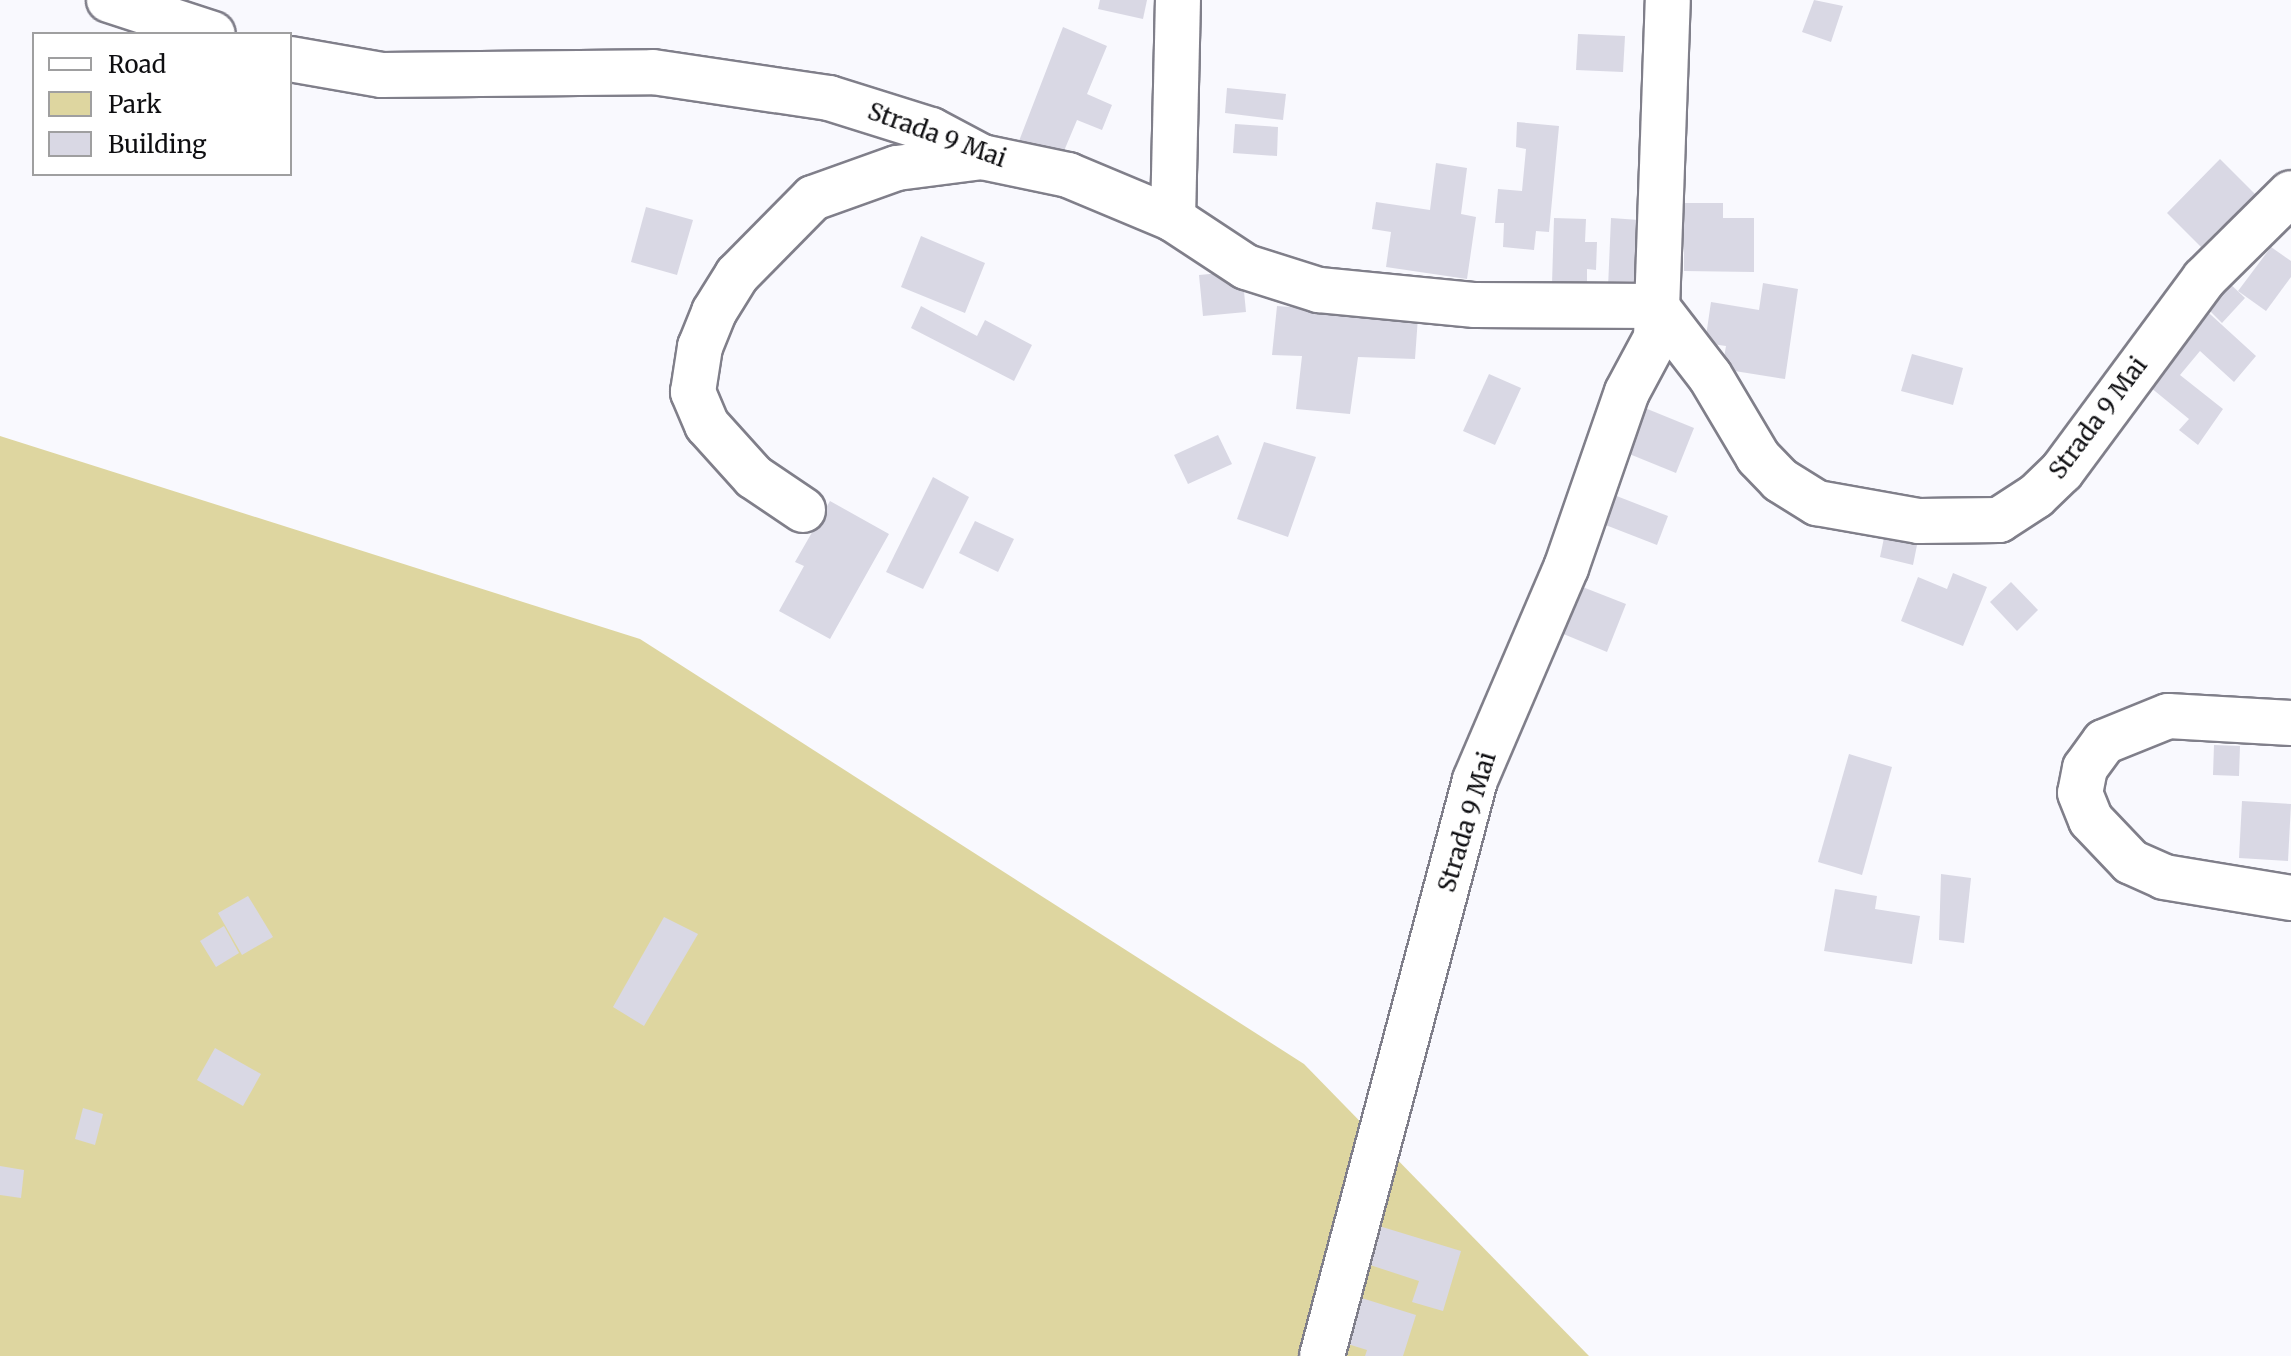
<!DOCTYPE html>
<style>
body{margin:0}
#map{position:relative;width:2291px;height:1356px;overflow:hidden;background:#f9f9fe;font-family:Merriweather,serif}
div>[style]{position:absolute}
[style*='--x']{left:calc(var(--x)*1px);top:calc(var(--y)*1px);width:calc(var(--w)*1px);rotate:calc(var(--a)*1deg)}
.green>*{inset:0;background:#ded6a0}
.building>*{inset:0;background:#d9d8e4}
.roads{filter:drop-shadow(2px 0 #807f8a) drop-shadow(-2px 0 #807f8a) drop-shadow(0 2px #807f8a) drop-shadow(0 -2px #807f8a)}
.minor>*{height:44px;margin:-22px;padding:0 22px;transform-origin:22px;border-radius:22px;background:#fff}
span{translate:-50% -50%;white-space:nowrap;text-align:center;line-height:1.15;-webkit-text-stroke:6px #fff;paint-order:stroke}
.street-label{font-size:24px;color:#0e0e11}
.legend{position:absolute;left:32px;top:32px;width:260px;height:144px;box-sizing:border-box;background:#fff;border:2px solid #9f9fa0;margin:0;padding:10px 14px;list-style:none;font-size:24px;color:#0e0e11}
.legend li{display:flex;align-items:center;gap:16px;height:40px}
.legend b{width:40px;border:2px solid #9f9fa0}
</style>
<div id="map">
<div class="green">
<i style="clip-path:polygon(0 436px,640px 639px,1304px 1064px,1589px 1356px,0 1356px)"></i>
</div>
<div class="building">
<i style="clip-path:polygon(1100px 0,1147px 0,1143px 19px,1098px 9px)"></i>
<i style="clip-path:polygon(1814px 0,1843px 6px,1831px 42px,1802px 32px)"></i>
<i style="clip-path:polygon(1063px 27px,1107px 46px,1087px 94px,1112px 105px,1102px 130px,1077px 120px,1061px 158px,1019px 141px)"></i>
<i style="clip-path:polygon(1578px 34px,1625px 36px,1623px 72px,1576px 70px)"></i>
<i style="clip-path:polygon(1227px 88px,1286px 94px,1283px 120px,1225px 113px)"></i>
<i style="clip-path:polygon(1517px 122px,1559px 126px,1549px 232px,1536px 231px,1534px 250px,1503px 247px,1504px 223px,1495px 223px,1498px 189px,1522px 191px,1526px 149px,1516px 147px)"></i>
<i style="clip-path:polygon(1235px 124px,1278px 127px,1277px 156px,1233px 153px)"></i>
<i style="clip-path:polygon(2220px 159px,2263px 202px,2229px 235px,2221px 227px,2201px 247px,2167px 213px)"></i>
<i style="clip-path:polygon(1436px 163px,1467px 168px,1461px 214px,1476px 217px,1467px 279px,1386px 267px,1391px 232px,1372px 229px,1376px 202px,1430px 210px)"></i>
<i style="clip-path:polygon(1684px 203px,1723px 203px,1723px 218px,1754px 218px,1754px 272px,1684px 271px)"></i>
<i style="clip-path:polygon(646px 207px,693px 220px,677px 275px,631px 262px)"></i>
<i style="clip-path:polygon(1554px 218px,1586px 219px,1585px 242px,1597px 242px,1596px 270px,1587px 269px,1587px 284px,1552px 284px)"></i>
<i style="clip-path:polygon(1611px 218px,1639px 220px,1635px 289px,1608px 288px)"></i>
<i style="clip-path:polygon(921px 236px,985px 263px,965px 313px,901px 287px)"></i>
<i style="clip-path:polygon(2271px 247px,2291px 261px,2291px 277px,2266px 311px,2238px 291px)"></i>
<i style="clip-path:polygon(1242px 271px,1246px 312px,1203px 316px,1199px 275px)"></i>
<i style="clip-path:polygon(2224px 278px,2245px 298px,2222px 323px,2201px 302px)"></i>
<i style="clip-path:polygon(1763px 283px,1798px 289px,1785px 379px,1722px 369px,1726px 346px,1705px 343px,1711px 302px,1759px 310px)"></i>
<i style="clip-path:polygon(2199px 304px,2256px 356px,2234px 382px,2200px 351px,2180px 375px,2223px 409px,2198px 445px,2179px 430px,2189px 419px,2139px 378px)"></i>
<i style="clip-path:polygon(921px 306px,977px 336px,985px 320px,1032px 345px,1014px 381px,911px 328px)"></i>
<i style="clip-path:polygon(1277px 306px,1418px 317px,1415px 359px,1358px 357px,1350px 414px,1296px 409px,1302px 356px,1272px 355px)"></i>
<i style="clip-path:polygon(1912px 354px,1963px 368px,1953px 405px,1901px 391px)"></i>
<i style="clip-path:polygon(1489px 374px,1521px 388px,1495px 445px,1463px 431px)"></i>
<i style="clip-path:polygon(1640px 406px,1694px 428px,1676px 473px,1622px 451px)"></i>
<i style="clip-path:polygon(1218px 435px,1232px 464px,1188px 484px,1174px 455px)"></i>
<i style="clip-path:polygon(1264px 442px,1316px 457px,1288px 537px,1237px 519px)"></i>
<i style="clip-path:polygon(933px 477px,969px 497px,923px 589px,886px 572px)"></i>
<i style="clip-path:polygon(1614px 495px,1668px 516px,1657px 545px,1603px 524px)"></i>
<i style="clip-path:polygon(830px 501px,889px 534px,830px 639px,779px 611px,804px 566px,795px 562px)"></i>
<i style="clip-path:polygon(975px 521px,1014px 539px,998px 572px,959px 553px)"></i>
<i style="clip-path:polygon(1885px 533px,1918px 540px,1913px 565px,1880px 557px)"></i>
<i style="clip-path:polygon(1953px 573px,1987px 587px,1963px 646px,1901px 621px,1918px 577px,1947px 589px)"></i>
<i style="clip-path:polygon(2011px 582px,2038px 610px,2017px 631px,1990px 602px)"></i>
<i style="clip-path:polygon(1580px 586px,1626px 604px,1607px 652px,1561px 633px)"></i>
<i style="clip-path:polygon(2214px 745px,2240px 746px,2239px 776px,2213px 775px)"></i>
<i style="clip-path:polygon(1849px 754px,1892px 767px,1862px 875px,1818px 862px)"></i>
<i style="clip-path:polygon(2242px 801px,2291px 804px,2288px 861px,2239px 858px)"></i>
<i style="clip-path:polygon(1941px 874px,1971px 878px,1964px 943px,1939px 940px)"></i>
<i style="clip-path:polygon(1835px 889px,1877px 896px,1875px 909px,1920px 916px,1912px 964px,1824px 951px)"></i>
<i style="clip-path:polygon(248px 896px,273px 937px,242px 955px,218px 913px)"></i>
<i style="clip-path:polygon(664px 917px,698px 934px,644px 1026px,613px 1007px)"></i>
<i style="clip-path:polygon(224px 926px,239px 953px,216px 967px,200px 941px)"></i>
<i style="clip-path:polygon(215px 1048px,261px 1074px,243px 1106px,197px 1080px)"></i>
<i style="clip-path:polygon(83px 1108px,103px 1114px,95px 1145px,75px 1139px)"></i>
<i style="clip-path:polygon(0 1166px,24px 1170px,21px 1198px,0 1195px)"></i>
<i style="clip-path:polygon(1379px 1226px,1461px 1251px,1443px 1311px,1412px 1302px,1419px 1281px,1367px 1264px)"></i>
<i style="clip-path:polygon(1352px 1295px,1416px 1315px,1403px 1356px,1365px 1356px,1367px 1350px,1338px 1341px)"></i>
</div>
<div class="roads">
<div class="minor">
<i style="--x:109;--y:0;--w:109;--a:18.1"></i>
<i style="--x:290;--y:59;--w:93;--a:9.9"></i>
<i style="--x:382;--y:75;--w:271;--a:-0.6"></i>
<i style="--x:653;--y:72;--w:178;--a:8.4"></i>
<i style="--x:829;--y:98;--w:107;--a:17.4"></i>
<i style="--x:931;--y:130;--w:58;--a:27.9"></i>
<i style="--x:982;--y:157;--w:88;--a:11.8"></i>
<i style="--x:1068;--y:175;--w:114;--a:22.7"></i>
<i style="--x:1173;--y:219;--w:87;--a:33.3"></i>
<i style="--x:1246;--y:267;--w:77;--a:17.5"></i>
<i style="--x:1319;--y:290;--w:157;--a:5.5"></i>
<i style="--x:1475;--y:305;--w:181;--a:0.3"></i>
<i style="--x:1656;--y:306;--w:88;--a:52.4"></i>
<i style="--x:1710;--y:376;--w:94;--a:59.3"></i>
<i style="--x:1758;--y:457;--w:32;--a:46"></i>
<i style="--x:1780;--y:480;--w:44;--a:31.9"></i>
<i style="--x:1817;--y:503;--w:104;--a:10"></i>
<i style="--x:1919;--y:521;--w:80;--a:-0.7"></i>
<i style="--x:1999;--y:520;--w:44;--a:-33"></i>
<i style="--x:2036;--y:496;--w:36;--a:-44"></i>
<i style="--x:2062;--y:471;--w:239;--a:-53.5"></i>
<i style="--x:2204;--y:279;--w:122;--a:-44.7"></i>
<i style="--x:1173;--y:219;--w:219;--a:-88.7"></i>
<i style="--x:803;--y:510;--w:59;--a:-146"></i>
<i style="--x:754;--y:477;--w:70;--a:-132.1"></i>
<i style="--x:707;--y:425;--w:36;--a:-113"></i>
<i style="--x:693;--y:392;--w:46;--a:-81.2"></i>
<i style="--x:700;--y:347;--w:38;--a:-68"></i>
<i style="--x:714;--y:312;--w:44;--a:-58.1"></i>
<i style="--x:737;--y:275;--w:108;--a:-45.4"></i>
<i style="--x:813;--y:198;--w:89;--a:-19.7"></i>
<i style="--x:897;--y:168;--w:86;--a:-7.4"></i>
<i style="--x:2291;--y:723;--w:123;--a:-176.7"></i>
<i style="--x:2168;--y:716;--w:69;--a:157.9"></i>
<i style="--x:2104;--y:742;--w:32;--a:126"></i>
<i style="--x:2085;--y:768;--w:25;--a:101"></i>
<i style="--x:2080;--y:793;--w:29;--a:68"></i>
<i style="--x:2091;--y:820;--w:58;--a:46.4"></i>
<i style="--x:2131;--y:862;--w:36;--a:24"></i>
<i style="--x:2164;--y:877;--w:129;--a:9.4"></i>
<i style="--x:1322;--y:1356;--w:596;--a:-75.12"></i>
<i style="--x:1475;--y:780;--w:231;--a:-66.8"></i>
<i style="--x:1566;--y:568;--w:186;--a:-70.9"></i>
<i style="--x:1627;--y:392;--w:61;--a:-61.8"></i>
<i style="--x:1656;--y:338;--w:338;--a:-88"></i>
</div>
</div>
<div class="street-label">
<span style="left:937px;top:135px;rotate:20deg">Strada 9 Mai</span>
<span style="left:2098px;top:418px;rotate:-53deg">Strada 9 Mai</span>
<span style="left:1467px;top:822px;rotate:-73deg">Strada 9 Mai</span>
</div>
<ul class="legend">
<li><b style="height:10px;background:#fff"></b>Road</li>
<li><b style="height:22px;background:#ded6a0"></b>Park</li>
<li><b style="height:22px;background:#d9d8e4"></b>Building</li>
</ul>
</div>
